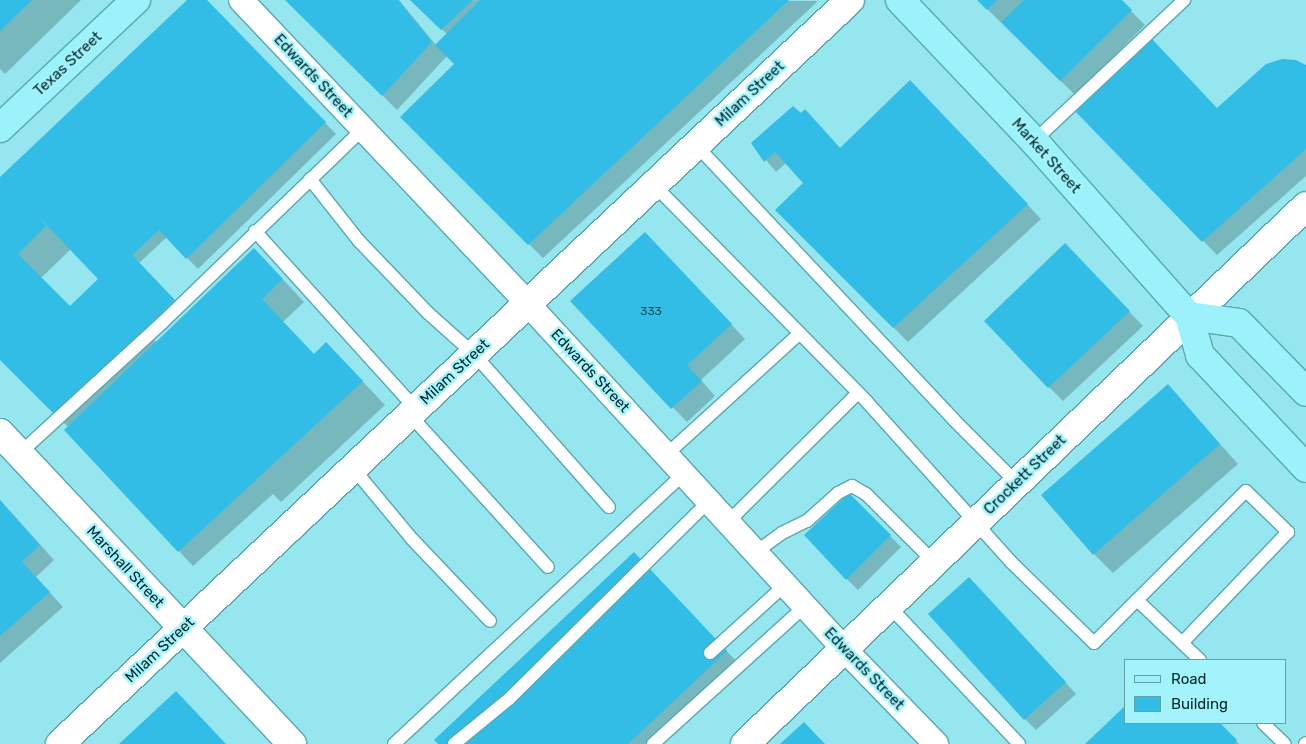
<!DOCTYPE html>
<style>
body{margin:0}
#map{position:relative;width:1306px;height:744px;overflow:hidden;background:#95e6ee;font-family:Rubik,sans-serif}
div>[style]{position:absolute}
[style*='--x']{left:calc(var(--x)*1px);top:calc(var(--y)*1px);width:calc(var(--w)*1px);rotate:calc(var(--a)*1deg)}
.shadow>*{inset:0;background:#0003}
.building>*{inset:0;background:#32bde7}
.roads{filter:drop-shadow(1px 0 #59a9b1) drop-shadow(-1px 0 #59a9b1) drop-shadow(0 1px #59a9b1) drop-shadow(0 -1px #59a9b1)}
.lane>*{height:12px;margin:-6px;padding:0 6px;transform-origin:6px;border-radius:6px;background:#fff}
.street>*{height:24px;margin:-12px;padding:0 12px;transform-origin:12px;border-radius:12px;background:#fff}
.secondary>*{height:28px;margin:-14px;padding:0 14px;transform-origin:14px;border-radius:14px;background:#fff}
.primary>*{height:28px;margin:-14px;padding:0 14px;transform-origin:14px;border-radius:14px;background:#9bf2fa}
span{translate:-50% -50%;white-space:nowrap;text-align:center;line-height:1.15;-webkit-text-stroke:5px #a2f3fb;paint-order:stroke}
.number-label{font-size:12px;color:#0e4c58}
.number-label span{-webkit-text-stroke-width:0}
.street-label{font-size:15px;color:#022629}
.legend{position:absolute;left:1124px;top:659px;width:162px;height:65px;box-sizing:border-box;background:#a2f3fb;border:1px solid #62a1a7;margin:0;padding:6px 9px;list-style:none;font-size:15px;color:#022629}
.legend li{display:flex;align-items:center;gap:10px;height:25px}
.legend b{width:25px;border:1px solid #62a1a7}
</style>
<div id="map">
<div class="shadow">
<i style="clip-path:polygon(0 0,81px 0,5px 74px,0 69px)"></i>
<i style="clip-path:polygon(evenodd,188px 0,206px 0,336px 134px,198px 269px,167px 237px,139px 263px,181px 308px,151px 336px,156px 342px,276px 272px,304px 302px,283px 322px,314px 355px,348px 366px,385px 405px,281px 502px,273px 494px,193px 566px,66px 430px,69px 428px,0 358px,0 179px,188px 0,71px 249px,109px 289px,70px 308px,41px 278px,71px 249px)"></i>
<i style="clip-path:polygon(287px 0,399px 0,436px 45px,447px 34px,410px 0,818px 1px,543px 258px,402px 117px,455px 64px,447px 56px,397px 110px)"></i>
<i style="clip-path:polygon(978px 0,1120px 0,1145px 25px,1075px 95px)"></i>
<i style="clip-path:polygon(1306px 67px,1306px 176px,1217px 255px,1075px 109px,1217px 110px)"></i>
<i style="clip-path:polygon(805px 110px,841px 149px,954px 127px,1041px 219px,908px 342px,807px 241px,805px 183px,786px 163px,776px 172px,753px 144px)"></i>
<i style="clip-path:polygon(659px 248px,745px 339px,701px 380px,715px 396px,687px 422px,572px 301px)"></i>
<i style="clip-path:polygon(1079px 259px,1143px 326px,1063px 401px,1049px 387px)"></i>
<i style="clip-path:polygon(1168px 386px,1238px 464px,1113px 573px,1094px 554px)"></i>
<i style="clip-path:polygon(849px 494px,901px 547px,858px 590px,847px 579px)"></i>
<i style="clip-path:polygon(0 500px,54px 560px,36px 577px,63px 607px,0 663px)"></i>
<i style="clip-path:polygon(648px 568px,741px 666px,657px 744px,440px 744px)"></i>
<i style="clip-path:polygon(980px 590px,1076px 694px,1036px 730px,1025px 719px)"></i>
<i style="clip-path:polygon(1125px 723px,1218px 723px,1239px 744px,1087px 744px)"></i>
</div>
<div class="building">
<i style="clip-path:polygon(0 0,32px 0,0 31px)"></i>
<i style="clip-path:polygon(evenodd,187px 0,207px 0,326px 122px,186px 259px,159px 230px,132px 255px,175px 300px,54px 414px,0 360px,0 177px,187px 0,37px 215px,98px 279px,70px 306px,18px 254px,46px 226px,37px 215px)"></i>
<i style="clip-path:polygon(285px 0,398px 0,432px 42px,382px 96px)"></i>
<i style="clip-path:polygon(410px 0,473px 0,441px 30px)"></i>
<i style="clip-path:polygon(480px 0,789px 0,528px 245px,400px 117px,454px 64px,435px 45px)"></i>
<i style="clip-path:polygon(977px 0,997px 0,987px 10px)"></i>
<i style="clip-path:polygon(1024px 0,1122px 0,1132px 10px,1060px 81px,1001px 22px)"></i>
<i style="clip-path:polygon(1151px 38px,1217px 108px,1266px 64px,1282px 59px,1296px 60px,1306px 65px,1306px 149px,1202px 242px,1073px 109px)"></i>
<i style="clip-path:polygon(910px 80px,1028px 204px,893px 328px,775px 210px,803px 183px,775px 152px,764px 162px,751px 143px,793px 106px,801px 113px,805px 109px,840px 148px)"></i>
<i style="clip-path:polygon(645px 232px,732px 324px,687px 365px,702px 381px,671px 409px,570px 301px)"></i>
<i style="clip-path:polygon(1065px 243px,1130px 311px,1048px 388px,984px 321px)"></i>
<i style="clip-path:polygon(254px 248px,283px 279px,262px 299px,314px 354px,326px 342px,363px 381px,178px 552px,64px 430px)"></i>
<i style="clip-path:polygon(1168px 384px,1220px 444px,1093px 555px,1041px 495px)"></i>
<i style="clip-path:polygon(849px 493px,891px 535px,846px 580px,804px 535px)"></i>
<i style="clip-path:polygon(0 500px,40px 545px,22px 562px,50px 592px,0 636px)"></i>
<i style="clip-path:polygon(634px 552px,727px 651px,628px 744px,438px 744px,434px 740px)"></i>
<i style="clip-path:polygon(969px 577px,1066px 682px,1024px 720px,928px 614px)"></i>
<i style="clip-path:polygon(176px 691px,226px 744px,119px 744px)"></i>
<i style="clip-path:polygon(1125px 706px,1125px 723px,1220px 723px,1237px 740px,1235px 744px,1085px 744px)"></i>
<i style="clip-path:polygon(804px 722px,825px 744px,780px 744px)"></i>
</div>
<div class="roads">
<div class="lane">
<i style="--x:1034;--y:141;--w:206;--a:-43.2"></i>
<i style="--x:696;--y:145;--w:377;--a:46.8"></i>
<i style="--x:954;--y:420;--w:89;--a:45"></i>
<i style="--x:310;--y:179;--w:79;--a:51.7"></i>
<i style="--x:359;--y:241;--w:100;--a:46.2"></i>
<i style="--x:428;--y:313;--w:62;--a:41.7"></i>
<i style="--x:474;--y:354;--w:204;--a:48.6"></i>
<i style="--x:654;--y:185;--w:304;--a:45.5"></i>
<i style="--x:867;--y:402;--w:215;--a:48"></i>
<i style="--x:1011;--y:562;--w:116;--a:44.3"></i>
<i style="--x:1094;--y:643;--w:61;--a:-45"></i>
<i style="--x:1137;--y:600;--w:87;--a:43.6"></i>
<i style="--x:255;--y:231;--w:240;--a:47.9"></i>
<i style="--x:410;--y:415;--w:205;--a:47.8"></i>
<i style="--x:19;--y:454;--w:195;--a:-42.5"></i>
<i style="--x:163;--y:322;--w:278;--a:-44"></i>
<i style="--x:666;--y:455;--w:181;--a:-42.3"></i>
<i style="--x:353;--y:468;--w:92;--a:50.3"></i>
<i style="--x:412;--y:539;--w:113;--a:46.4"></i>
<i style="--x:728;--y:522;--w:183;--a:-44.8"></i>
<i style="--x:756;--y:552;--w:32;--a:-36"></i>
<i style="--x:782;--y:533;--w:28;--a:-26"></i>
<i style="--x:807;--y:521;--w:42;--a:-42.1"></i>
<i style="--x:838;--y:493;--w:16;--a:-27"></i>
<i style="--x:852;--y:486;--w:16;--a:30"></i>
<i style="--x:866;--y:494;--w:98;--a:45"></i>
<i style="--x:1137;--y:600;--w:154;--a:-45"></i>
<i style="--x:1246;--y:491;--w:59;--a:44.3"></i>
<i style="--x:1288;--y:532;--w:153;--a:133.7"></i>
<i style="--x:890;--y:607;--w:188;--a:46.7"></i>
<i style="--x:710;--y:653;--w:101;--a:-42.2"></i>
<i style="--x:1263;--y:723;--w:30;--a:44"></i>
<i style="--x:394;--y:744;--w:396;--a:-43"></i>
<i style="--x:454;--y:744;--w:72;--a:-39.4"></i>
<i style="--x:510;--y:698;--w:280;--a:-44.7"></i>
<i style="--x:653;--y:744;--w:205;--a:-42.2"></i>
<i style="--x:1305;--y:744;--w:1;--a:-45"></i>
</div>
<div class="street">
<i style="--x:241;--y:0;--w:418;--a:46.6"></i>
<i style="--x:528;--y:304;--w:469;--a:47.5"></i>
<i style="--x:845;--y:650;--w:131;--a:45.9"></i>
</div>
<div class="secondary">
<i style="--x:0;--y:433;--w:427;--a:46.8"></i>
<i style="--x:60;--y:744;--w:1085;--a:-43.28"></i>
<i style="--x:745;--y:744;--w:777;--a:-43.8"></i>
</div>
<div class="primary">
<i style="--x:900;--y:0;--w:195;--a:46.5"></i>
<i style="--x:1034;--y:141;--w:234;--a:48.5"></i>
<i style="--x:1189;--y:316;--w:41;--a:74.2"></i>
<i style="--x:1200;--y:355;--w:155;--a:46.8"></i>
<i style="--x:0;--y:128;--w:187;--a:-43.3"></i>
<i style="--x:1189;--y:316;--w:50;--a:8"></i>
<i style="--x:1239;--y:323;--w:96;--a:45.8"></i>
</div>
</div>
<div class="number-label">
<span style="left:651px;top:312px">333</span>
</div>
<div class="street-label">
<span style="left:68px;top:64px;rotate:-43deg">Texas Street</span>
<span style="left:313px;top:76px;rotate:47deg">Edwards Street</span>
<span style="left:750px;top:94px;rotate:-43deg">Milam Street</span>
<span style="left:1046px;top:156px;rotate:48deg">Market Street</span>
<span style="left:590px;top:371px;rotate:47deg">Edwards Street</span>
<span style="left:455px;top:372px;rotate:-43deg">Milam Street</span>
<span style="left:1025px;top:475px;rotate:-44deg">Crockett Street</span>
<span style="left:125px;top:567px;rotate:47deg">Marshall Street</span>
<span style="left:160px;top:650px;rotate:-43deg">Milam Street</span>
<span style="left:864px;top:669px;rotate:46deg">Edwards Street</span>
</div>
<ul class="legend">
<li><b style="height:6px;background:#9bf2fa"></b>Road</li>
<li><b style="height:14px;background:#32bde7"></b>Building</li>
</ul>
</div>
